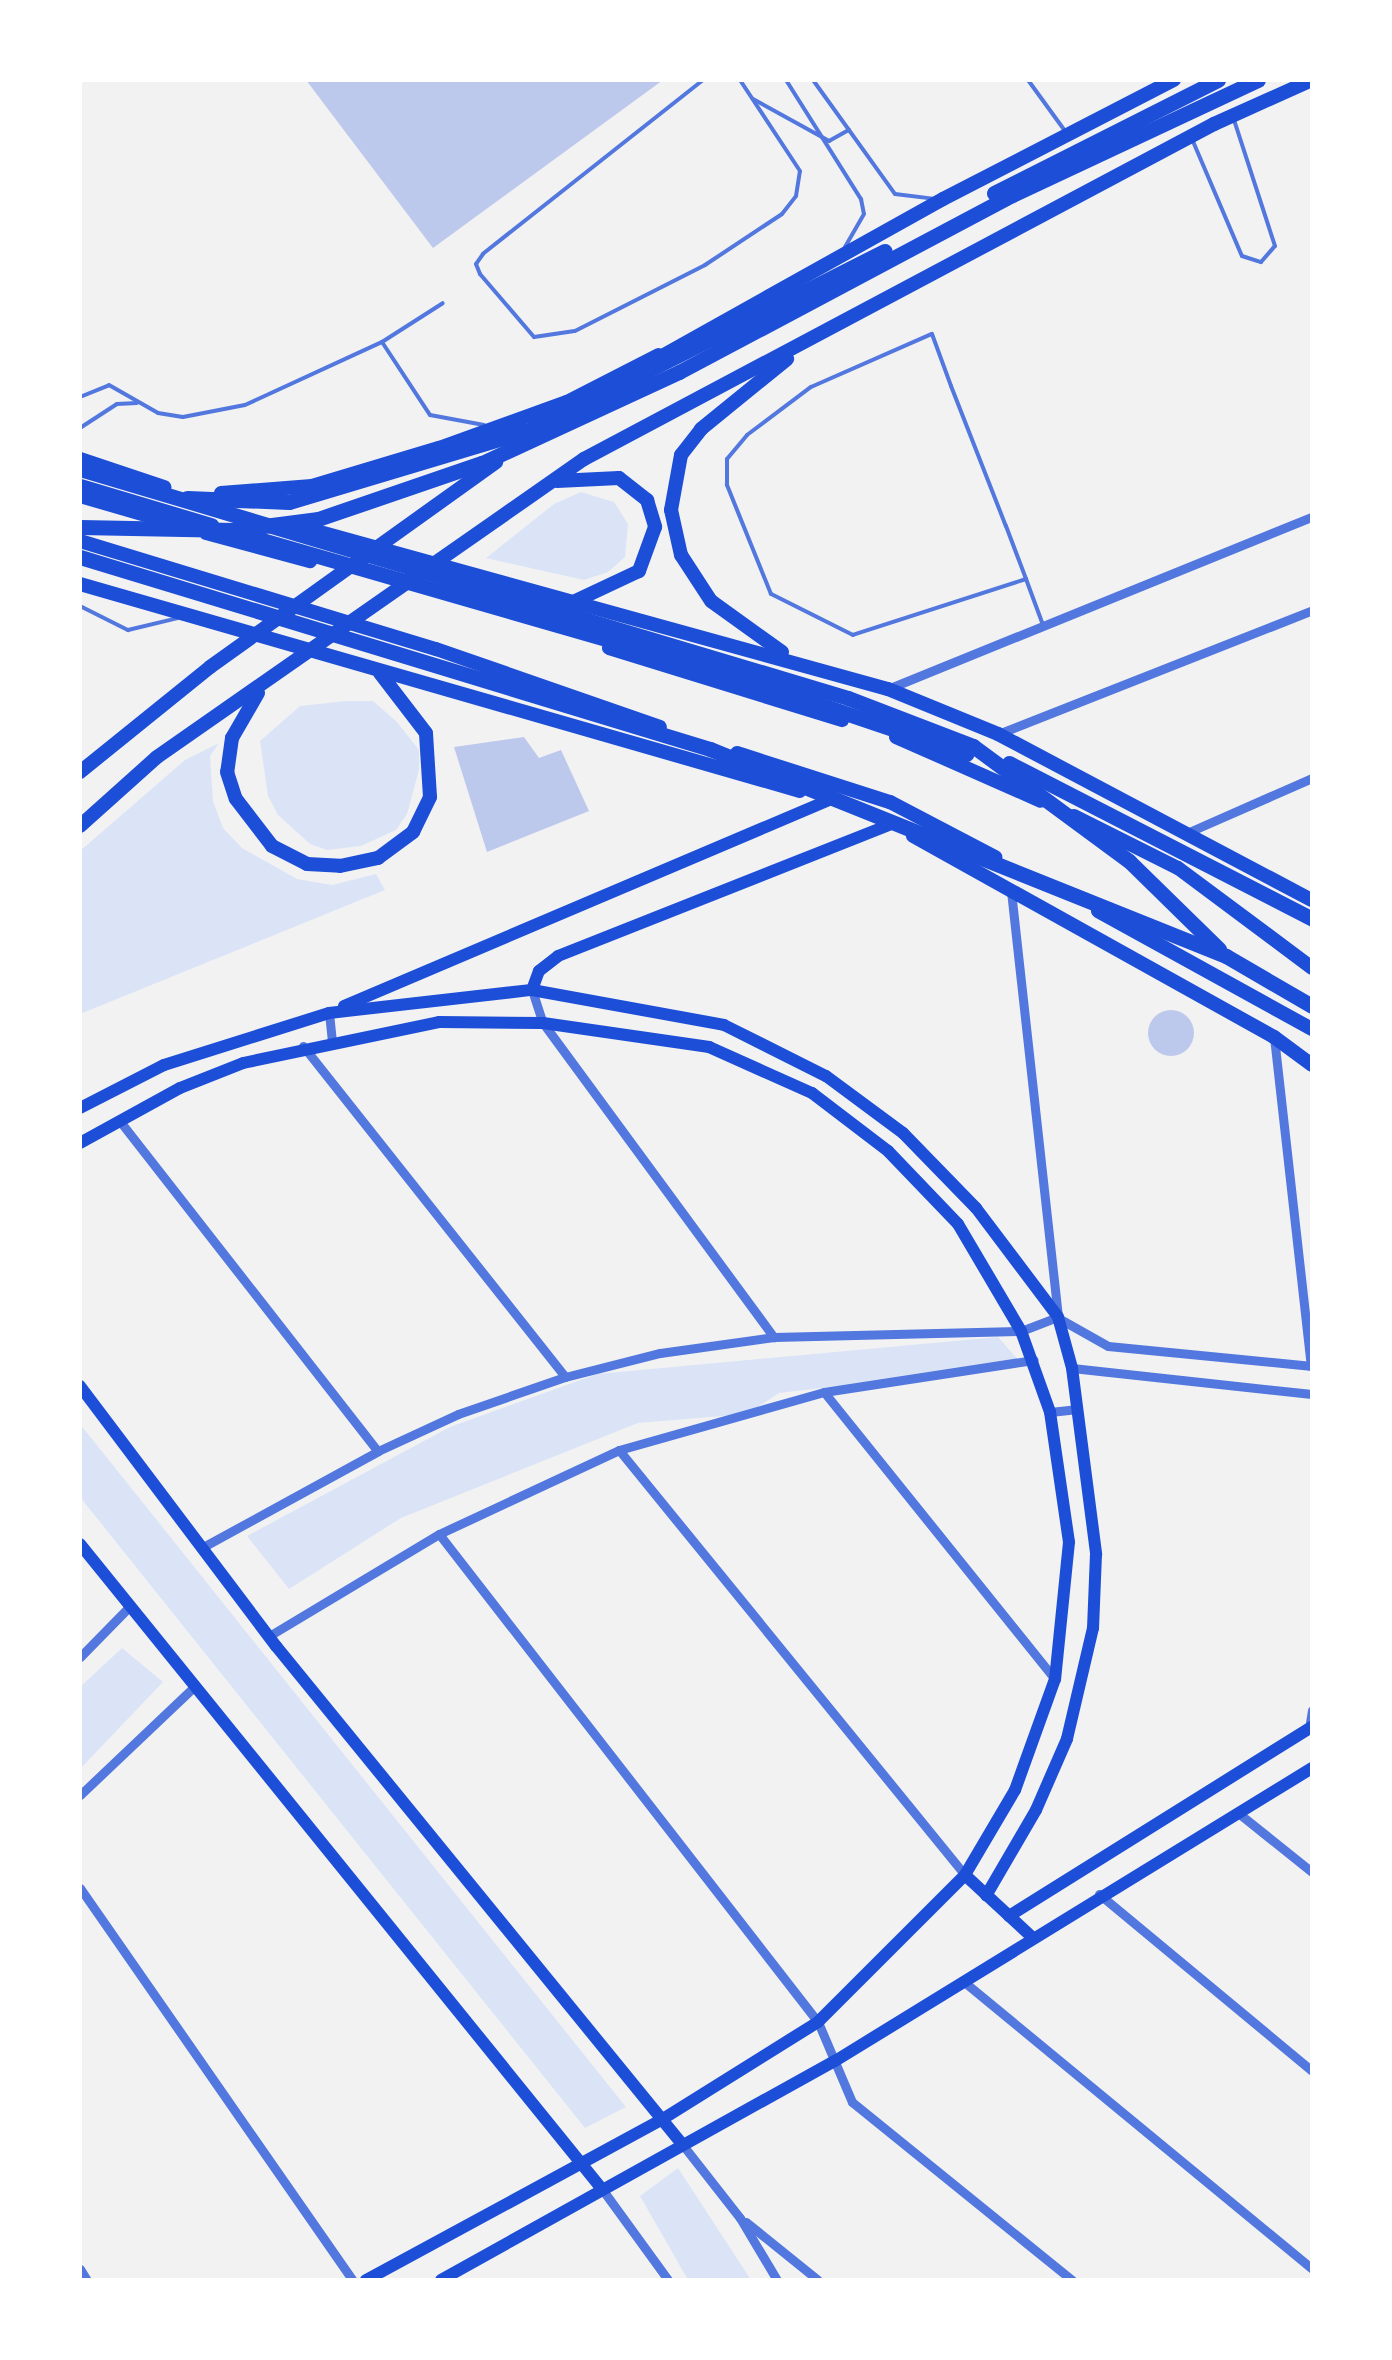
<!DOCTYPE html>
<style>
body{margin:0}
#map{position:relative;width:1392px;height:2360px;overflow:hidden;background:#f2f2f2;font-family:Arial,sans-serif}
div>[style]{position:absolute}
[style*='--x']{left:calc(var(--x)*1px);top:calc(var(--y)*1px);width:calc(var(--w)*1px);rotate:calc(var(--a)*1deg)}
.green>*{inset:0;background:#dbe4f7}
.building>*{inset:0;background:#bdc9ec}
.round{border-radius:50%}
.service>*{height:4px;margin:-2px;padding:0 2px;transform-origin:2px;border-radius:2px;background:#5277de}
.minor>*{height:9px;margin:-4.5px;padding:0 4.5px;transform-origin:4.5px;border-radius:4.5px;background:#5277de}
.secondary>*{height:12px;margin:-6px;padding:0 6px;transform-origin:6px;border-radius:6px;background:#1d4ed8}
.primary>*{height:14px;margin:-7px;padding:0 7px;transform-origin:7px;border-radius:7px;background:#1d4ed8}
.trunk>*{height:14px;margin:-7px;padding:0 7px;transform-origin:7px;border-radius:7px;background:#1d4ed8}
.motorway>*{height:15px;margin:-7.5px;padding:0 7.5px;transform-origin:7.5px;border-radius:7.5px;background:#1d4ed8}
span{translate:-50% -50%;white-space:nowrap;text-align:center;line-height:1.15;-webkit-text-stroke:10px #fff;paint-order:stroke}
.frame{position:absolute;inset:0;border:82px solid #fff;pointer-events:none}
</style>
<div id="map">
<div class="green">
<i style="clip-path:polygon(581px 492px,614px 502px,628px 524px,625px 557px,608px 572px,584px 580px,486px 558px,554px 504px)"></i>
<i style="clip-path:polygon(346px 701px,373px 701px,397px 722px,419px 750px,419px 770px,407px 814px,396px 830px,361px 846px,327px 850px,310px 844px,278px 815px,268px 796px,260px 741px,300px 706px)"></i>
<i style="clip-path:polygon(219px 743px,210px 756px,213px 801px,223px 828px,242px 848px,297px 879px,332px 885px,376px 874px,385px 890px,80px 1014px,80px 851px,185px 760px)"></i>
<i style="clip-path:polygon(998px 1337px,1023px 1365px,779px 1393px,747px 1414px,638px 1423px,401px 1518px,289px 1589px,247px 1536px,450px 1427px,597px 1374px)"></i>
<i style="clip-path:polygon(80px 1424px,626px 2107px,585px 2128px,80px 1497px)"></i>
<i style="clip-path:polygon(122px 1648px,163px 1682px,80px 1769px,80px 1687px)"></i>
<i style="clip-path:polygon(678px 2168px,751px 2280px,688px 2280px,640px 2196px)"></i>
</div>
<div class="building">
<i style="clip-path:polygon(306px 80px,663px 80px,433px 248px)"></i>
<i style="clip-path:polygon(524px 737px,539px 758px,561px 750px,589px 811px,487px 852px,454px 747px)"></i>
<i class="round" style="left:1148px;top:1010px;width:46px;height:46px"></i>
</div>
<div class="service">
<i style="--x:703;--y:80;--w:280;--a:141.7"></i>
<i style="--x:483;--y:254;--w:12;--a:125"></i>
<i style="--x:476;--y:264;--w:11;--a:68"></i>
<i style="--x:480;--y:274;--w:83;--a:49.4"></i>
<i style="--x:534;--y:337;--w:41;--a:-8.3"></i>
<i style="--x:575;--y:331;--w:146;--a:-26.9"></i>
<i style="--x:705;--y:265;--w:92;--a:-33.5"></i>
<i style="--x:782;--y:214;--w:23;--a:-52"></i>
<i style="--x:796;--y:196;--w:25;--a:-81"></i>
<i style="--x:800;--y:171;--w:109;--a:-123.4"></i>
<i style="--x:786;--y:80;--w:141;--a:57.8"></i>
<i style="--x:861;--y:199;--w:15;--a:79"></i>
<i style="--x:864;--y:214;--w:38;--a:120"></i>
<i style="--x:813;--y:80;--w:140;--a:54.3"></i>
<i style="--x:895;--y:194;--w:38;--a:7"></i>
<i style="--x:1028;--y:80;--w:63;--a:54"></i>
<i style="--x:753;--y:99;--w:87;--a:28.9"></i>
<i style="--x:829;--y:141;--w:23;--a:-29"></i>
<i style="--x:1192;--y:139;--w:127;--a:66.9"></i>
<i style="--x:1242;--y:256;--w:20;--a:18"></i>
<i style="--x:1261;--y:262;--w:21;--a:-49"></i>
<i style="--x:1275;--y:246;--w:133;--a:-108"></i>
<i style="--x:382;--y:342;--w:87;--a:56.7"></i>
<i style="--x:430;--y:415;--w:55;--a:10.5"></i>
<i style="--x:80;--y:397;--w:31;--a:-22"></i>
<i style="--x:109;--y:385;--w:56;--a:29.7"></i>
<i style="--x:158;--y:413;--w:25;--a:9"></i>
<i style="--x:183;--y:417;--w:63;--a:-11"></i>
<i style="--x:245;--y:405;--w:151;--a:-24.7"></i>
<i style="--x:382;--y:342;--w:72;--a:-32.6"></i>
<i style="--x:80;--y:428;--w:44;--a:-33"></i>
<i style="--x:117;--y:404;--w:20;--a:-3"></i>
<i style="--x:1026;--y:579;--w:182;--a:162.1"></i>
<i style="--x:853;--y:635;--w:92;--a:-153.4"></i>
<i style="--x:771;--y:594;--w:118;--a:-112"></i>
<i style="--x:727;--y:485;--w:26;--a:-90"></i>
<i style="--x:727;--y:459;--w:31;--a:-50"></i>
<i style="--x:747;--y:435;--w:80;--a:-36.9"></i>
<i style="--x:811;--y:387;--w:132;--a:-23.7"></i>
<i style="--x:932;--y:334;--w:55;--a:69.9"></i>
<i style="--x:951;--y:386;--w:150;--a:68.6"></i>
<i style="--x:1006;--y:526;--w:57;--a:69.3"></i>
<i style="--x:1026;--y:579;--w:49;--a:69.7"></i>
<i style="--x:80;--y:606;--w:54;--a:26.6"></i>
<i style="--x:128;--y:630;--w:51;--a:-13.5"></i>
</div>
<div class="minor">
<i style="--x:890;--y:688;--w:455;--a:-22.1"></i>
<i style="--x:998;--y:734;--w:338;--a:-21.5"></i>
<i style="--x:1189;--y:832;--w:134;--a:-23.7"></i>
<i style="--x:1011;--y:891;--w:426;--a:83.7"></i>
<i style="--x:532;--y:990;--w:35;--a:72"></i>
<i style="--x:543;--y:1023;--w:390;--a:53.7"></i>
<i style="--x:329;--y:1013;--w:27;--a:84"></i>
<i style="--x:1274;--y:1037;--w:331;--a:83.6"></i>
<i style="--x:303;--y:1046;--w:422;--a:51.6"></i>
<i style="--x:119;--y:1120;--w:420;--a:52"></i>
<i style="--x:1060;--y:1319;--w:55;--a:29.4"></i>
<i style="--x:1108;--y:1346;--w:205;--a:5.6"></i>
<i style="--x:1072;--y:1368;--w:241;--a:6.2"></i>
<i style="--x:824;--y:1392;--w:367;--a:51.2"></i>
<i style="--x:1050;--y:1412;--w:28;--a:-6"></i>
<i style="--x:619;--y:1450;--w:548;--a:50.85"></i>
<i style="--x:439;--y:1534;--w:618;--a:52.17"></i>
<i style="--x:818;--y:2022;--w:87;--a:67"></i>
<i style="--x:852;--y:2102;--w:283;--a:39"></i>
<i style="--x:203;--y:1547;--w:200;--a:-28.7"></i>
<i style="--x:378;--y:1451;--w:88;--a:-24.8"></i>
<i style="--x:458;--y:1414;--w:113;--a:-19.1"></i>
<i style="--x:565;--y:1377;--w:98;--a:-14.2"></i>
<i style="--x:660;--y:1353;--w:115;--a:-8"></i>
<i style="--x:774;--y:1337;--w:247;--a:-1.4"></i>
<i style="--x:1021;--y:1331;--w:40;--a:-21"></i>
<i style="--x:269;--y:1636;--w:198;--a:-31"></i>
<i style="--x:439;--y:1534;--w:199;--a:-25"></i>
<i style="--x:619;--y:1450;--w:213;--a:-15.8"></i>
<i style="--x:824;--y:1392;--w:212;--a:-8.7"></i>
<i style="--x:80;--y:1657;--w:71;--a:-45.6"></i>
<i style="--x:1309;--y:1729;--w:19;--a:-81"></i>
<i style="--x:80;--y:1795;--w:158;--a:-43.5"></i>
<i style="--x:1237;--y:1812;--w:96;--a:38.7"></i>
<i style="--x:80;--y:1888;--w:477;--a:55.2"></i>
<i style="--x:1099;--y:1894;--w:277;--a:39.7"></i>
<i style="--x:963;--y:1981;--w:452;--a:39.5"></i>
<i style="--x:682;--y:2144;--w:94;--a:51.9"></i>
<i style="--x:740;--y:2218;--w:72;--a:59.2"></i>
<i style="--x:602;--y:2189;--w:112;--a:54"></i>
<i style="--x:746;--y:2222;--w:92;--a:38.9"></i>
<i style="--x:80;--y:2269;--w:13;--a:58"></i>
</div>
<div class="secondary">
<i style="--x:532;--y:990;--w:20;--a:-70"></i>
<i style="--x:539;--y:971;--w:24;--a:-38"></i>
<i style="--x:558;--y:956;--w:358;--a:-21.6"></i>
<i style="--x:344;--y:1006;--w:527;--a:-23.01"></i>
<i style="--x:80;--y:1108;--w:94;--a:-27.1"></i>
<i style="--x:164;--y:1065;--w:173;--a:-17.5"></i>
<i style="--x:329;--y:1013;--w:204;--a:-6.5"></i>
<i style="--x:532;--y:990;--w:195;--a:10.3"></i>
<i style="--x:724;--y:1025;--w:114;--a:26.6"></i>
<i style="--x:826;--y:1076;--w:96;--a:36.5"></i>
<i style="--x:903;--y:1133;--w:105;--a:45.8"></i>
<i style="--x:976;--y:1208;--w:136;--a:53"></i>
<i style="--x:1058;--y:1317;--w:53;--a:74.6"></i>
<i style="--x:1072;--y:1368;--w:188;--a:82.6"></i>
<i style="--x:1096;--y:1554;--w:74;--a:92.3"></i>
<i style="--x:1093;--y:1628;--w:114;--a:103.2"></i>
<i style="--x:1067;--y:1739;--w:77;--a:113.6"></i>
<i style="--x:1036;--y:1810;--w:99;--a:120.2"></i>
<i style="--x:80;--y:1143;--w:114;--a:-28.8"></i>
<i style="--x:180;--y:1088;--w:68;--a:-21.6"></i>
<i style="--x:243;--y:1063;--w:200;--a:-11.8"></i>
<i style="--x:439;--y:1022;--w:104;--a:0.6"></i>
<i style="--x:543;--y:1023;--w:168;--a:8.2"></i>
<i style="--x:709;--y:1047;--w:113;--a:24.1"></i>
<i style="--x:812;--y:1093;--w:96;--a:37.3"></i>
<i style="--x:888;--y:1151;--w:101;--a:46.2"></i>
<i style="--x:958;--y:1224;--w:124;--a:59.5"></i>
<i style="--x:1021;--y:1331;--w:86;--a:70.3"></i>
<i style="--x:1050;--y:1412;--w:131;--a:81.7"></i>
<i style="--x:1069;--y:1542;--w:138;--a:95.8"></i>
<i style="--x:1055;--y:1679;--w:118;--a:109.8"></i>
<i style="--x:1015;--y:1790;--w:99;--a:120.5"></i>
<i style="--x:965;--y:1875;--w:208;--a:135"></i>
<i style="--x:818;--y:2022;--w:185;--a:148"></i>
<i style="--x:661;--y:2120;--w:336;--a:151.5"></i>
<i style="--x:80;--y:1386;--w:326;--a:53"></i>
<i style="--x:276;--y:1646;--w:643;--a:50.81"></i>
<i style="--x:80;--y:1544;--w:830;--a:51.02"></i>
<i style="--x:965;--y:1875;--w:91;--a:42.8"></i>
<i style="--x:1009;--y:1916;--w:357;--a:-32"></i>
<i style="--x:441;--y:2280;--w:451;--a:-29.1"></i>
<i style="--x:835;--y:2061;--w:560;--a:-31.56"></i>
</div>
<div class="primary">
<i style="--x:653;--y:361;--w:332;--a:-29.2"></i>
<i style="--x:943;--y:199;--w:260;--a:-27.3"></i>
<i style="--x:80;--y:459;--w:89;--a:18.4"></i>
<i style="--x:557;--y:481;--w:62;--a:-2.8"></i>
<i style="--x:619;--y:478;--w:36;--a:38"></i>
<i style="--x:647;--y:500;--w:28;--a:73"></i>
<i style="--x:655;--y:527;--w:47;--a:110"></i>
<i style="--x:639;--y:571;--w:77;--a:154.8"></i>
<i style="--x:221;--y:493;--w:91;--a:-4.4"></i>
<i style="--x:312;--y:486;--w:133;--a:-16.7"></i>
<i style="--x:439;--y:448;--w:136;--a:-19.8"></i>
<i style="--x:567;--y:402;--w:103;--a:-27.1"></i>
<i style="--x:291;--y:524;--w:619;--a:15.45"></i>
<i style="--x:888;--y:689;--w:119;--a:22.2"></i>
<i style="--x:998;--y:734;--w:355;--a:27.9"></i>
<i style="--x:80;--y:584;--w:749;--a:16.04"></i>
<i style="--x:782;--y:652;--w:87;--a:-144.3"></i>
<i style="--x:711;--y:601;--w:55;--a:-123.1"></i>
<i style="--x:681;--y:555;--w:46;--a:-102.5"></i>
<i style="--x:671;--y:510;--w:56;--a:-79.7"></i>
<i style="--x:681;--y:455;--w:33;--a:-52"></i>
<i style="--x:701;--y:429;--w:111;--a:-39.1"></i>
<i style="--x:258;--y:693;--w:52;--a:120"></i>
<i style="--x:232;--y:738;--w:34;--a:98"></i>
<i style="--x:227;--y:772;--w:28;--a:72"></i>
<i style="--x:236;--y:799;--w:59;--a:52.5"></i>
<i style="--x:272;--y:846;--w:39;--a:27"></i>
<i style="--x:307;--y:864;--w:33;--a:3"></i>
<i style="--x:340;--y:866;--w:39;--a:-12"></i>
<i style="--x:378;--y:858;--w:44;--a:-36.6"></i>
<i style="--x:413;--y:832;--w:39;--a:-64"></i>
<i style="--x:430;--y:797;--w:64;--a:-93.6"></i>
<i style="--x:426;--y:733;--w:76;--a:-127.5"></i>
<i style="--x:80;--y:772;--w:167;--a:-38.9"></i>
<i style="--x:210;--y:667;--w:352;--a:-35.6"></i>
<i style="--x:80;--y:826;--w:103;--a:-41.9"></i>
<i style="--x:157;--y:757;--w:521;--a:-34.91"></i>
<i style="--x:584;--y:459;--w:714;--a:-28"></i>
<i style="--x:1214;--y:124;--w:107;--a:-24.2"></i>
<i style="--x:913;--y:836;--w:413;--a:29.1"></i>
<i style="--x:1274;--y:1037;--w:47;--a:36.4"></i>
</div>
<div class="trunk">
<i style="--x:80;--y:496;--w:104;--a:16.2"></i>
<i style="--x:206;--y:533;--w:108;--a:15.1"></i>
<i style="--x:80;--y:541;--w:372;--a:16.9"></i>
<i style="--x:436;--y:649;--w:237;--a:19.2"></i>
<i style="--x:609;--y:648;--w:244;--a:17.2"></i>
<i style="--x:896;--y:737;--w:158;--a:23.8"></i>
<i style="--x:737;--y:753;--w:161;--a:17.8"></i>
<i style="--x:890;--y:802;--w:119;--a:27.6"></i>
<i style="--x:1074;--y:816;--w:116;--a:26.6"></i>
<i style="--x:1178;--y:868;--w:167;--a:36.7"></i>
<i style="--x:1098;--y:911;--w:244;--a:28.9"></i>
</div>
<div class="motorway">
<i style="--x:994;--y:193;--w:251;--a:-26.8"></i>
<i style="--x:80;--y:469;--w:801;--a:16.6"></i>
<i style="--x:848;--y:698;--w:134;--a:21"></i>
<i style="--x:973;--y:746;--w:194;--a:36.4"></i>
<i style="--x:1129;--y:861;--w:126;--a:44.4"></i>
<i style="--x:80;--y:486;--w:137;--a:16.6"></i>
<i style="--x:187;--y:498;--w:102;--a:2.2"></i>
<i style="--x:289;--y:502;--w:254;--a:-16.7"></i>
<i style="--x:532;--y:429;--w:395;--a:-26.8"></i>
<i style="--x:80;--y:527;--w:154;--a:1.1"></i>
<i style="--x:234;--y:530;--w:85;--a:-7.5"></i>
<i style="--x:318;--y:519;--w:173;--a:-18.9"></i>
<i style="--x:482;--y:463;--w:217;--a:-24.8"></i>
<i style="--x:679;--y:372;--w:370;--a:-28"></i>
<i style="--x:1006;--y:198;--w:278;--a:-25.1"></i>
<i style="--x:238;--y:533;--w:523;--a:16.08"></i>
<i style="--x:741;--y:678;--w:238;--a:18.6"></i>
<i style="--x:80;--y:557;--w:659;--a:16.95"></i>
<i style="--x:710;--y:749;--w:556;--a:21.86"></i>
<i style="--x:1226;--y:956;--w:99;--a:30.2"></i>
<i style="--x:1009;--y:763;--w:341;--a:27.2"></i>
</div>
<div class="frame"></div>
</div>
